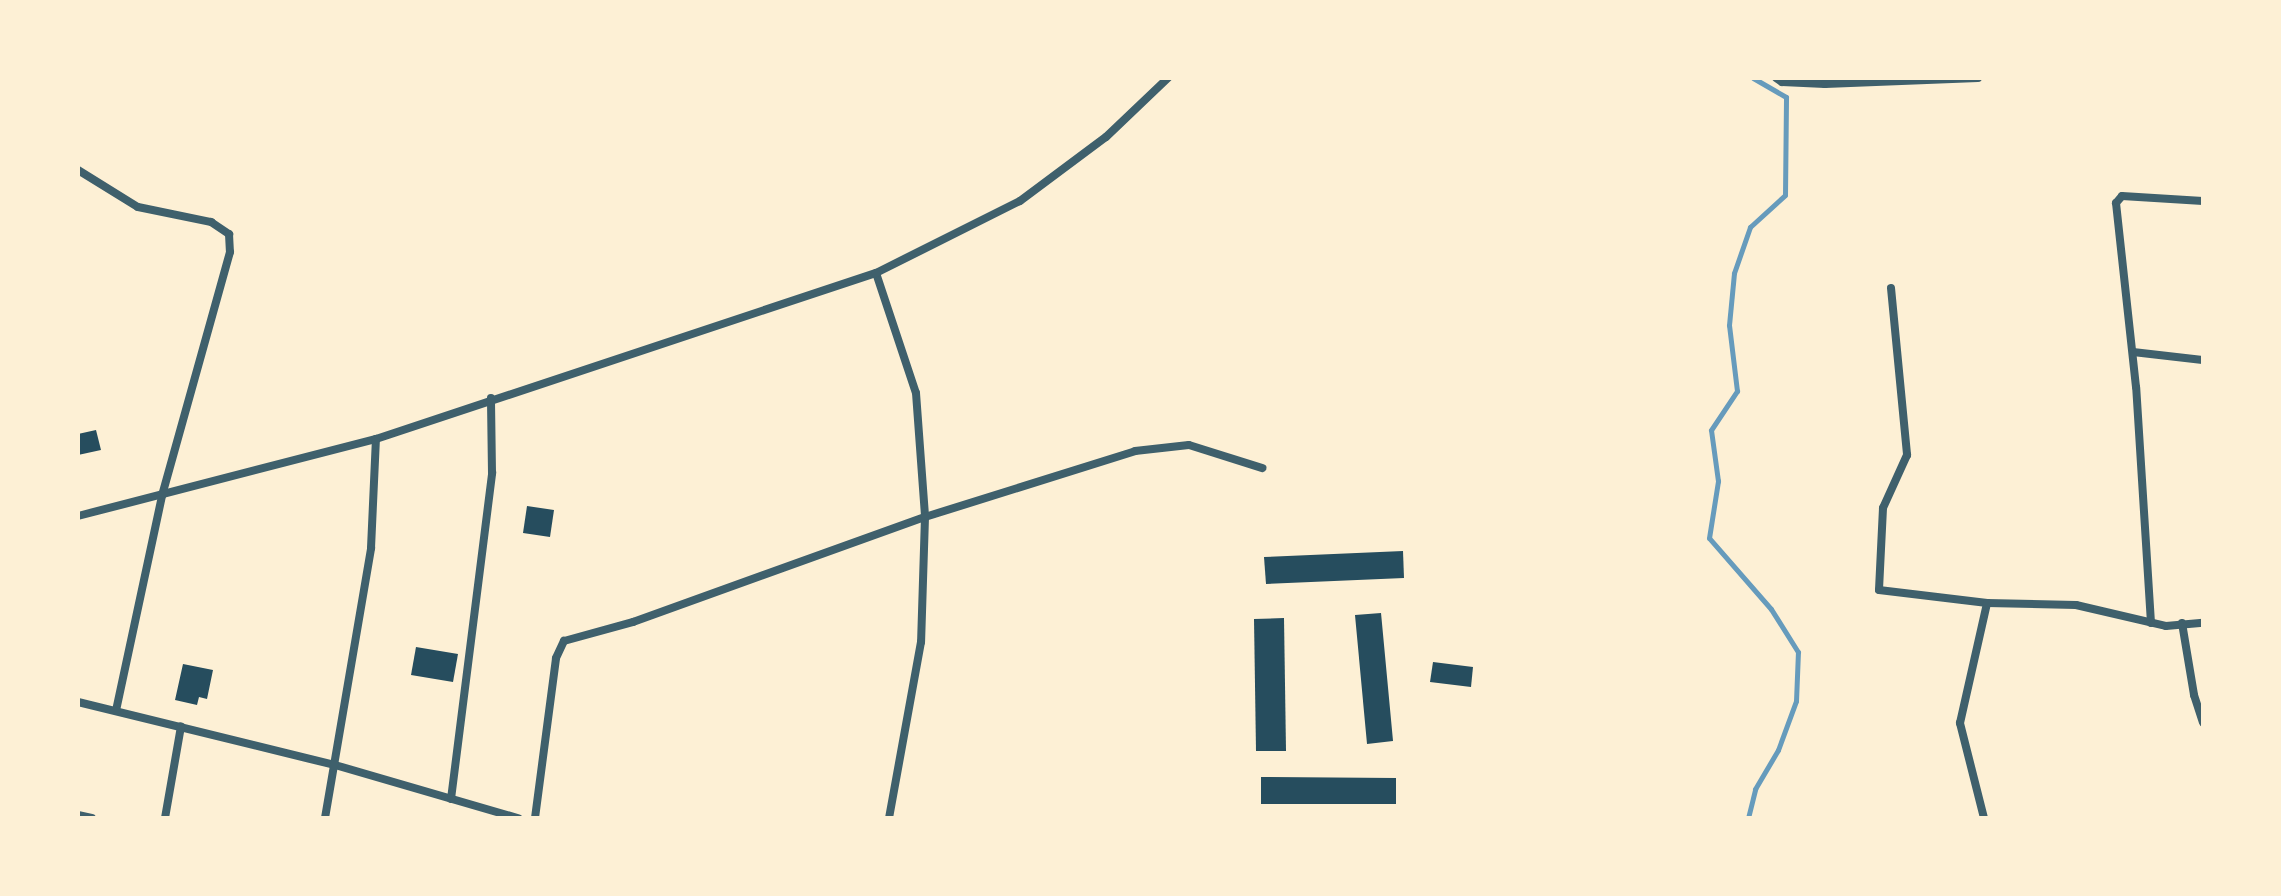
<!DOCTYPE html>
<style>
body{margin:0}
#map{position:relative;width:2281px;height:896px;overflow:hidden;background:#fdf0d5;font-family:Lato,sans-serif}
div>[style]{position:absolute}
[style*='--x']{left:calc(var(--x)*1px);top:calc(var(--y)*1px);width:calc(var(--w)*1px);rotate:calc(var(--a)*1deg)}
.stream>*{height:5px;margin:-2.5px;padding:0 2.5px;transform-origin:2.5px;border-radius:2.5px;background:#669bbc}
.building>*{inset:0;background:#264d5e}
.minor>*{height:8px;margin:-4px;padding:0 4px;transform-origin:4px;border-radius:4px;background:#3f606c}
span{translate:-50% -50%;white-space:nowrap;text-align:center;line-height:1.15;-webkit-text-stroke:6px #fdf0d5;paint-order:stroke}
.frame{position:absolute;inset:0;border:80px solid #fdf0d5;pointer-events:none}
</style>
<div id="map">
<div class="stream">
<i style="--x:1748;--y:818;--w:30;--a:-76"></i>
<i style="--x:1755;--y:789;--w:45;--a:-59.5"></i>
<i style="--x:1778;--y:750;--w:52;--a:-69.8"></i>
<i style="--x:1796;--y:701;--w:49;--a:-87.7"></i>
<i style="--x:1798;--y:652;--w:51;--a:-122.1"></i>
<i style="--x:1771;--y:609;--w:94;--a:-131.1"></i>
<i style="--x:1709;--y:538;--w:58;--a:-81"></i>
<i style="--x:1718;--y:481;--w:51;--a:-97.8"></i>
<i style="--x:1711;--y:430;--w:47;--a:-56.3"></i>
<i style="--x:1737;--y:391;--w:66;--a:-96.9"></i>
<i style="--x:1729;--y:325;--w:52;--a:-84.5"></i>
<i style="--x:1734;--y:273;--w:49;--a:-70.8"></i>
<i style="--x:1750;--y:227;--w:47;--a:-42.4"></i>
<i style="--x:1785;--y:195;--w:98;--a:-89.4"></i>
<i style="--x:1786;--y:97;--w:38;--a:-150"></i>
</div>
<div class="building">
<i style="clip-path:polygon(96px 430px,101px 450px,78px 455px,78px 434px)"></i>
<i style="clip-path:polygon(527px 506px,554px 510px,550px 537px,523px 533px)"></i>
<i style="clip-path:polygon(1403px 551px,1404px 578px,1266px 584px,1264px 557px)"></i>
<i style="clip-path:polygon(1381px 613px,1393px 741px,1367px 744px,1355px 615px)"></i>
<i style="clip-path:polygon(1284px 618px,1286px 751px,1256px 751px,1254px 619px)"></i>
<i style="clip-path:polygon(416px 647px,458px 654px,453px 682px,411px 675px)"></i>
<i style="clip-path:polygon(1433px 662px,1473px 667px,1471px 687px,1430px 682px)"></i>
<i style="clip-path:polygon(183px 664px,213px 670px,207px 699px,199px 697px,197px 705px,175px 700px)"></i>
<i style="clip-path:polygon(1261px 777px,1396px 778px,1396px 804px,1261px 804px)"></i>
</div>
<div class="minor">
<i style="--x:1776;--y:78;--w:7;--a:34"></i>
<i style="--x:1782;--y:82;--w:43;--a:2.7"></i>
<i style="--x:1825;--y:84;--w:153;--a:-2.2"></i>
<i style="--x:78;--y:170;--w:70;--a:31.7"></i>
<i style="--x:138;--y:207;--w:75;--a:11.6"></i>
<i style="--x:211;--y:222;--w:22;--a:34"></i>
<i style="--x:229;--y:234;--w:18;--a:87"></i>
<i style="--x:230;--y:252;--w:253;--a:105.6"></i>
<i style="--x:162;--y:496;--w:219;--a:102.1"></i>
<i style="--x:876;--y:273;--w:126;--a:71.6"></i>
<i style="--x:916;--y:393;--w:124;--a:85.8"></i>
<i style="--x:925;--y:517;--w:125;--a:91.8"></i>
<i style="--x:921;--y:642;--w:179;--a:100.3"></i>
<i style="--x:1891;--y:288;--w:168;--a:84.5"></i>
<i style="--x:1907;--y:455;--w:58;--a:114.4"></i>
<i style="--x:1883;--y:508;--w:82;--a:92.8"></i>
<i style="--x:1879;--y:590;--w:109;--a:6.9"></i>
<i style="--x:1987;--y:603;--w:89;--a:1.3"></i>
<i style="--x:2076;--y:605;--w:92;--a:13.1"></i>
<i style="--x:2166;--y:626;--w:37;--a:-5"></i>
<i style="--x:2133;--y:352;--w:70;--a:6.5"></i>
<i style="--x:78;--y:516;--w:308;--a:-14.5"></i>
<i style="--x:376;--y:439;--w:527;--a:-18.37"></i>
<i style="--x:876;--y:273;--w:161;--a:-26.6"></i>
<i style="--x:1020;--y:201;--w:107;--a:-36.7"></i>
<i style="--x:1106;--y:137;--w:86;--a:-43.6"></i>
<i style="--x:2151;--y:623;--w:236;--a:-93.6"></i>
<i style="--x:2136;--y:387;--w:185;--a:-96.2"></i>
<i style="--x:2116;--y:203;--w:9;--a:-49"></i>
<i style="--x:2122;--y:196;--w:81;--a:3.5"></i>
<i style="--x:2182;--y:623;--w:73;--a:80.5"></i>
<i style="--x:2194;--y:695;--w:29;--a:72"></i>
<i style="--x:78;--y:702;--w:265;--a:13.8"></i>
<i style="--x:335;--y:765;--w:191;--a:16.2"></i>
<i style="--x:451;--y:799;--w:329;--a:-82.8"></i>
<i style="--x:492;--y:473;--w:75;--a:-90.8"></i>
<i style="--x:78;--y:815;--w:14;--a:12"></i>
<i style="--x:165;--y:818;--w:93;--a:-80.1"></i>
<i style="--x:325;--y:818;--w:274;--a:-80.3"></i>
<i style="--x:371;--y:548;--w:109;--a:-87.4"></i>
<i style="--x:535;--y:818;--w:161;--a:-82.5"></i>
<i style="--x:556;--y:658;--w:19;--a:-65"></i>
<i style="--x:564;--y:641;--w:72;--a:-15.4"></i>
<i style="--x:633;--y:622;--w:310;--a:-19.8"></i>
<i style="--x:925;--y:517;--w:220;--a:-17.4"></i>
<i style="--x:1135;--y:451;--w:54;--a:-6.3"></i>
<i style="--x:1189;--y:445;--w:77;--a:17.5"></i>
<i style="--x:1984;--y:818;--w:98;--a:-104.2"></i>
<i style="--x:1960;--y:723;--w:123;--a:-77.3"></i>
</div>
<div class="frame"></div>
</div>
